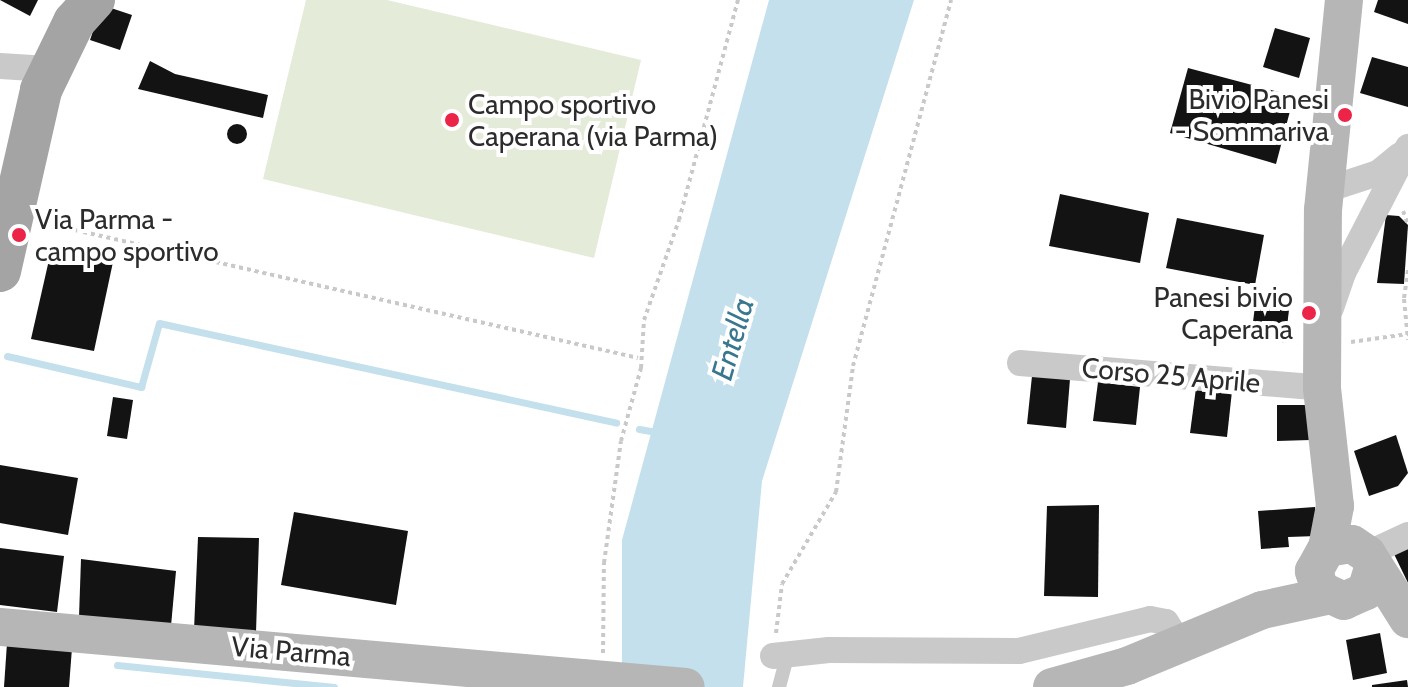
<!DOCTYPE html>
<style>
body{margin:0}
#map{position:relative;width:1408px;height:687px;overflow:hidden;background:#fff;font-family:Cabin,sans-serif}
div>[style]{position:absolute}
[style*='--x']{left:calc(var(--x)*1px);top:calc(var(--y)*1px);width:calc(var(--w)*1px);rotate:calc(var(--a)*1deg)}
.green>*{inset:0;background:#e4ebd8}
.water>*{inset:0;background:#c3e0ec}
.stream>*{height:7px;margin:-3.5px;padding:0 3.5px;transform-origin:3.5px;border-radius:3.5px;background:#c3e0ec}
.building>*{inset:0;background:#131313}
.round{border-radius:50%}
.path>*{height:4px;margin-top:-2px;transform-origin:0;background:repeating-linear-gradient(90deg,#c9c9c9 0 4px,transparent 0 8px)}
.lane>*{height:14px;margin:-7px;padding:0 7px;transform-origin:7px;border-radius:7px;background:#c9c9c9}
.street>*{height:26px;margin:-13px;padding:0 13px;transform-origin:13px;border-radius:13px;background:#c9c9c9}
.secondary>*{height:38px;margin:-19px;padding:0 19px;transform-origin:19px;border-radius:19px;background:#b6b6b6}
.primary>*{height:42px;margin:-21px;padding:0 21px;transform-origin:21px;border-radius:21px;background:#a4a4a4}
.secondary-bridge>*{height:38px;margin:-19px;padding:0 19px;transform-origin:19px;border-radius:19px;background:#b6b6b6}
.dots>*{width:22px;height:22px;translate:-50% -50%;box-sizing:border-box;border:4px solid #fff;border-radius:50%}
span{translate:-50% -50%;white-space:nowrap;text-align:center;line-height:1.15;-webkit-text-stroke:8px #fff;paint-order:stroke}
.poi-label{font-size:28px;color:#2c2c2c}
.right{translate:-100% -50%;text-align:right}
.left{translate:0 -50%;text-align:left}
.street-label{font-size:28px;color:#2c2c2c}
.water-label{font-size:30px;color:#377790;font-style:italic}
</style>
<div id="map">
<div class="green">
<i style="clip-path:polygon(306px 0,387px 0,641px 60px,594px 258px,263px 179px)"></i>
</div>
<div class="water">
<i style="clip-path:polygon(769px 0,914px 0,762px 481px,743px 687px,622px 687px,622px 540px)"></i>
</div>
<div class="stream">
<i style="--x:7;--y:356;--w:138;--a:13"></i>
<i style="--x:141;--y:387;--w:66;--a:-74.3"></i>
<i style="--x:159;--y:323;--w:468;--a:12.3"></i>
<i style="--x:639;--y:429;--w:22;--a:10"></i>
<i style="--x:117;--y:665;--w:218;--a:5.8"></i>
</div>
<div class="building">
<i style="clip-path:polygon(0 0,38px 0,30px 16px)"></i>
<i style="clip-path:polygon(1378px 0,1408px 0,1408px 24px,1374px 12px)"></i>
<i style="clip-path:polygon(102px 5px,132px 15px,120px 50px,90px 40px)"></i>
<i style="clip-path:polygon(1275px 28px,1310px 38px,1299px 78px,1263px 67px)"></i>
<i style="clip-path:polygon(1372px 57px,1408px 67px,1408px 107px,1360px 93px)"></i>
<i style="clip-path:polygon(150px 61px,175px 74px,268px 95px,263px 118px,138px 89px)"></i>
<i style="clip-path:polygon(1188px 68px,1294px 96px,1276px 164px,1170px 133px)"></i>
<i class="round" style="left:227px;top:124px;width:20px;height:20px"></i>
<i style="clip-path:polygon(1060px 194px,1149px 213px,1140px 263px,1049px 246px)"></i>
<i style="clip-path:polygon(1386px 215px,1399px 216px,1408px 225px,1404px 284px,1377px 283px)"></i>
<i style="clip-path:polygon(1177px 218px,1264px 235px,1255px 285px,1166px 268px)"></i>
<i style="clip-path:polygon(51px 251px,113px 262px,94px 351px,31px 339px)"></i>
<i style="clip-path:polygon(1255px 306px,1289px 310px,1285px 343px,1251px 338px)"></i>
<i style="clip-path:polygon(1032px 376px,1070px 379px,1066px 428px,1027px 424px)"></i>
<i style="clip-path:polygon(1098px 382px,1140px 387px,1136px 425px,1093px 421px)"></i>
<i style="clip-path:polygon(1196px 388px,1232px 391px,1227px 437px,1190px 433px)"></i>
<i style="clip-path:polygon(113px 397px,133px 400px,127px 439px,107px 436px)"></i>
<i style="clip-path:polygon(1277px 405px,1308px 405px,1310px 440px,1277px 441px)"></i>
<i style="clip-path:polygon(1396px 435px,1408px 473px,1398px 486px,1369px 496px,1354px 451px)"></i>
<i style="clip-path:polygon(0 465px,78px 478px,68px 535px,0 523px)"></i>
<i style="clip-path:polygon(1099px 505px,1098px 597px,1044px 596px,1047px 506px)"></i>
<i style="clip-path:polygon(1315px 507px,1317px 536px,1288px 537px,1289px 547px,1261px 549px,1258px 511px)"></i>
<i style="clip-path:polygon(294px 512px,408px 531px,396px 605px,281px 585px)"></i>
<i style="clip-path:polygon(198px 537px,259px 538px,256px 632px,194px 630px)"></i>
<i style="clip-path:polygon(1408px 547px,1408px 583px,1394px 554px)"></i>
<i style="clip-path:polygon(0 548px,64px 556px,57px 612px,0 605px)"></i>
<i style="clip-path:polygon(81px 559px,176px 571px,171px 626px,79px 617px)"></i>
<i style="clip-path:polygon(1380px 633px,1387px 673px,1353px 680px,1346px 640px)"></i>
<i style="clip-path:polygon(7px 643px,72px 648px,69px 687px,4px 687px)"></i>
<i style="clip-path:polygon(1407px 680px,1408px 687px,1372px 687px,1372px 685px)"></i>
</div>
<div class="path">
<i style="--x:1403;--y:211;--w:14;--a:69"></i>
<i style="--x:44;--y:223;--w:609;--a:12.8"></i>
<i style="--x:1408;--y:270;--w:29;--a:98"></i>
<i style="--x:1404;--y:299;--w:41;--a:84.4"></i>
<i style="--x:1351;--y:342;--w:58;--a:-8"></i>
<i style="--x:776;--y:633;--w:49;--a:-83"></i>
<i style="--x:782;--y:584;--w:107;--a:-59.6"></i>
<i style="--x:836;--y:492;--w:127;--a:-82.3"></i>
<i style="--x:853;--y:366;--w:379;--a:-75"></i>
<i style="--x:603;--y:653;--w:90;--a:-89.4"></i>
<i style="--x:604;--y:563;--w:123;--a:-82.1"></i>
<i style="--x:621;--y:441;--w:76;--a:-74.7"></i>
<i style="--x:641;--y:368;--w:48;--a:-86.4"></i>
<i style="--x:644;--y:320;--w:106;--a:-70.7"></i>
<i style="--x:679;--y:220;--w:228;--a:-75"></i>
</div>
<div class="lane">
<i style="--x:779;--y:687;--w:34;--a:-75"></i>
</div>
<div class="street">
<i style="--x:0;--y:66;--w:48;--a:3.6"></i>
<i style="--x:1326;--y:190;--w:55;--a:-18.1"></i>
<i style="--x:1378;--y:173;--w:28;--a:-39"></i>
<i style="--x:1331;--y:308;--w:37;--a:-71"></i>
<i style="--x:1343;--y:273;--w:142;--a:-62.7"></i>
<i style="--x:1020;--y:363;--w:303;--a:4.7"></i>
<i style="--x:1367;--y:554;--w:45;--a:-24.9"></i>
<i style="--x:773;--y:656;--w:56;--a:-6.1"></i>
<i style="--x:829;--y:650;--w:190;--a:0.3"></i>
<i style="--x:1019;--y:651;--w:135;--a:-13.7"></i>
<i style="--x:1150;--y:619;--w:16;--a:11"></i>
<i style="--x:1166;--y:622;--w:28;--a:58"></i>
</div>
<div class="secondary">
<i style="--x:1327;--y:548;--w:43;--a:-79.2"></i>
<i style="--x:1335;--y:506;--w:119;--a:-96.3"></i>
<i style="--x:1322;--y:388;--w:178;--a:-89.7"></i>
<i style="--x:1323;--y:210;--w:211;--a:-84.3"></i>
<i style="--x:1373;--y:568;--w:24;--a:107"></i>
<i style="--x:1366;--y:591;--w:24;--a:156"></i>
<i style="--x:1344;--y:601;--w:26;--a:-155"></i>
<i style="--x:1320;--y:590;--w:20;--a:-108"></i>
<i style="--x:1314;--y:571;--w:26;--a:-61"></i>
<i style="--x:1327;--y:548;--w:25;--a:-9"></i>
<i style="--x:1352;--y:544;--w:18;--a:34"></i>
<i style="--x:1367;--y:554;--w:77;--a:57.8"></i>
<i style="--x:0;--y:627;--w:584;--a:5.01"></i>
<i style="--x:1052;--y:687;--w:78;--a:-15.6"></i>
<i style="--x:1127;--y:666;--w:146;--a:-22.5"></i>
<i style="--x:1262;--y:610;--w:66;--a:-12.2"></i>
</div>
<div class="primary">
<i style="--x:0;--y:271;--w:186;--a:-77.2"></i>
<i style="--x:41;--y:90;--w:76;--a:-64.1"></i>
<i style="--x:74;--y:22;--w:30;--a:-48"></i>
</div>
<div class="secondary-bridge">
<i style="--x:582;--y:678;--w:104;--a:4.9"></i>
</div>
<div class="dots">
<i style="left:1345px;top:115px;background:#ec2447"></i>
<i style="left:452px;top:120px;background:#ec2447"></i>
<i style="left:19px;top:235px;background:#ec2447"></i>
<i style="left:1309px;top:313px;background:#ec2447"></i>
</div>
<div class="poi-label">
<span class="right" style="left:1329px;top:115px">Bivio Panesi<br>- Sommariva</span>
<span class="left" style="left:468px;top:120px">Campo sportivo<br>Caperana (via Parma)</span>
<span class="left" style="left:35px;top:235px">Via Parma -<br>campo sportivo</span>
<span class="right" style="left:1293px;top:313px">Panesi bivio<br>Caperana</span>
</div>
<div class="street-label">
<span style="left:1171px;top:375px;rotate:5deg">Corso 25 Aprile</span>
<span style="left:291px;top:651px;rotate:5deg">Via Parma</span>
</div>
<div class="water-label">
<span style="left:733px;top:339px;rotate:-74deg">Entella</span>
</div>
</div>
